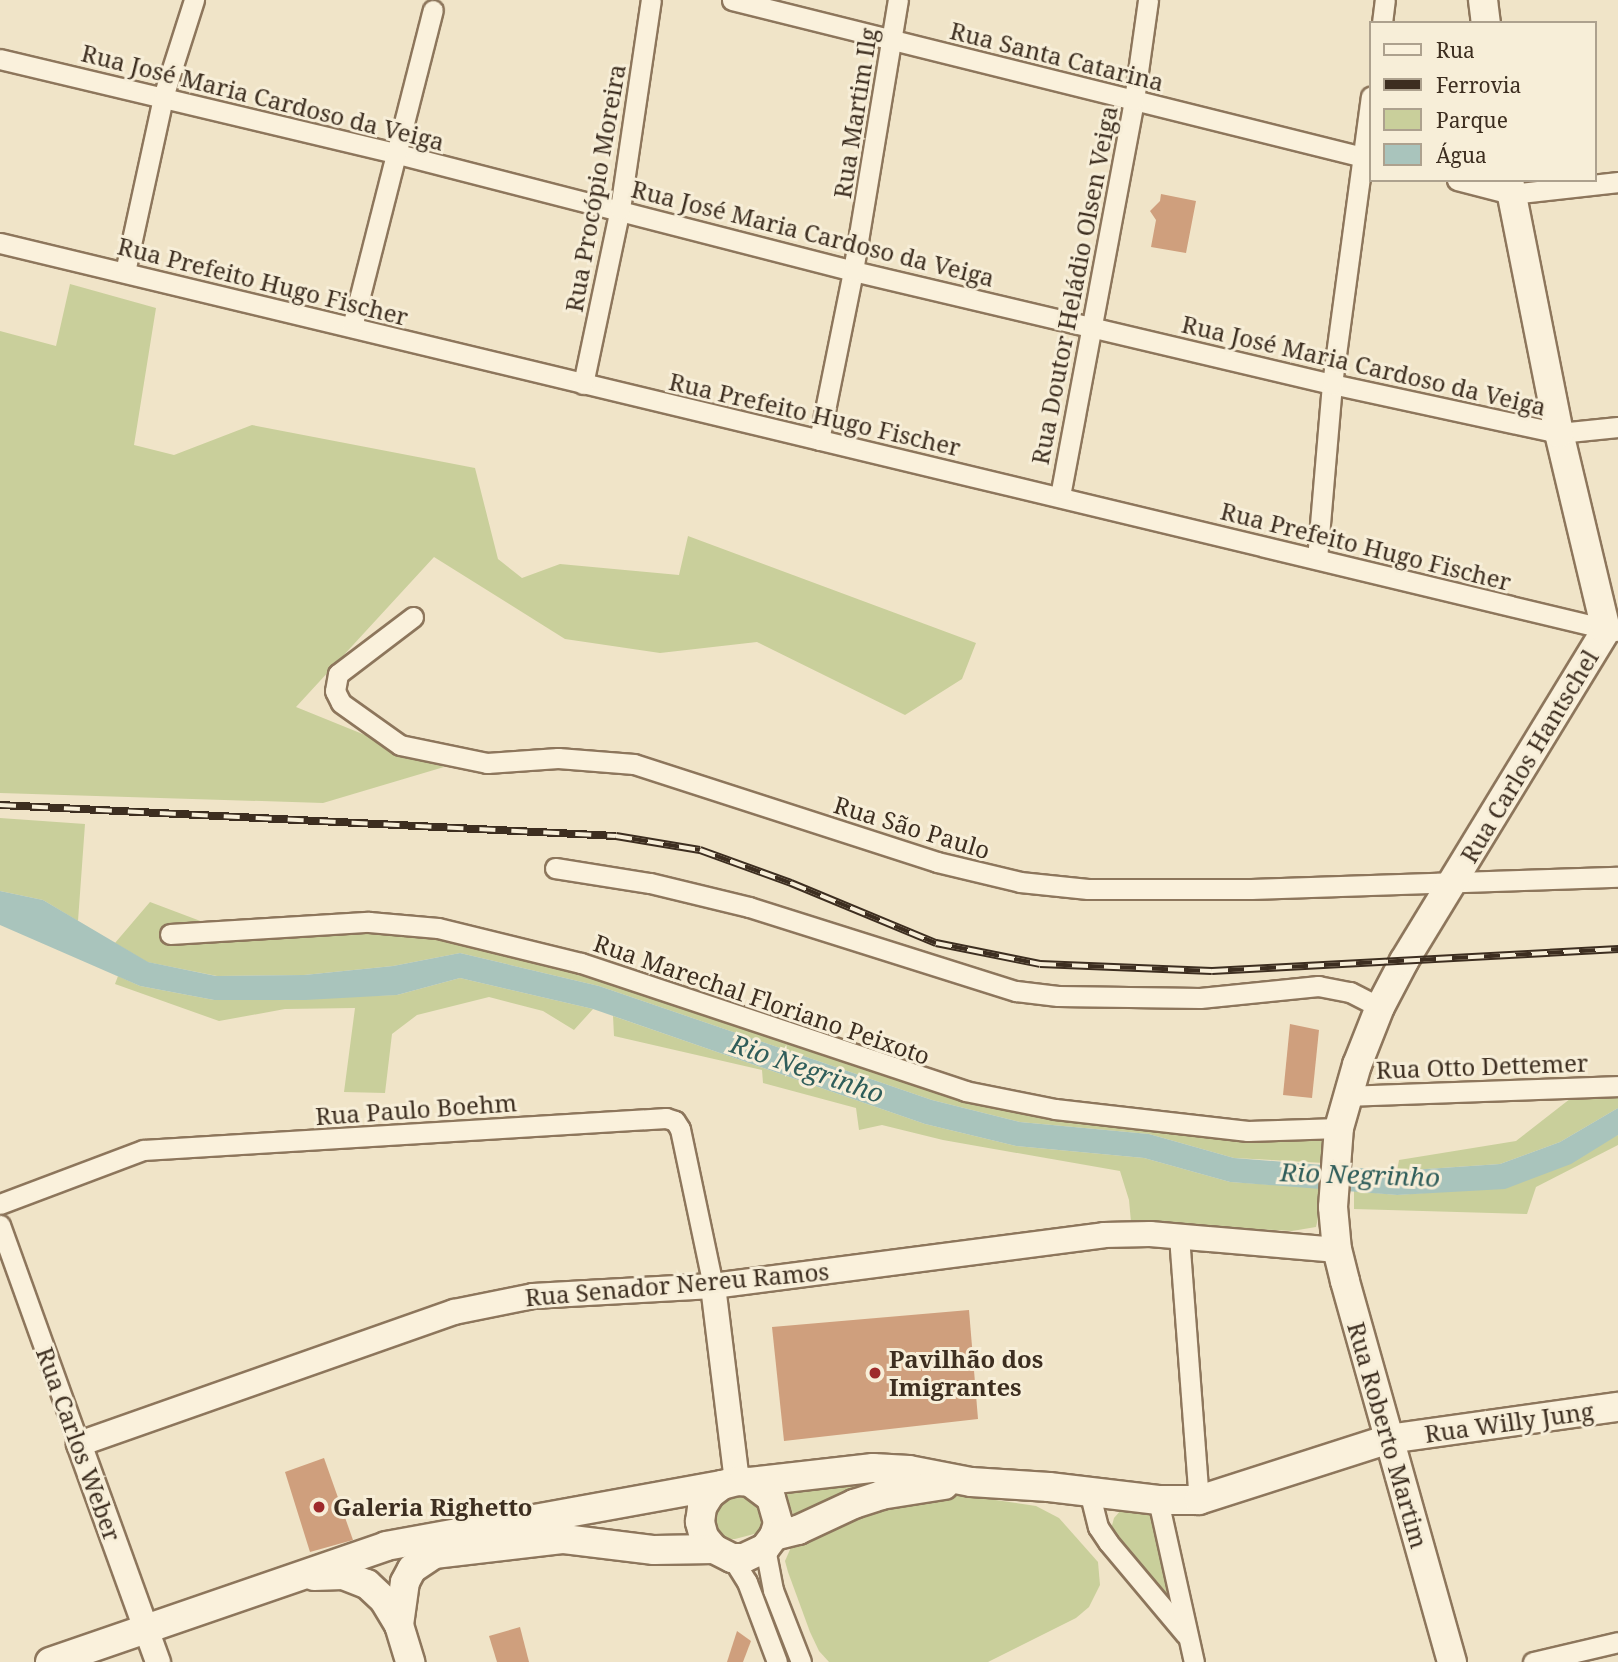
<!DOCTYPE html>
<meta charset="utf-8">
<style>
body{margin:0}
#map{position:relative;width:1618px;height:1662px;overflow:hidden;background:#f0e4c8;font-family:"Noto Serif",serif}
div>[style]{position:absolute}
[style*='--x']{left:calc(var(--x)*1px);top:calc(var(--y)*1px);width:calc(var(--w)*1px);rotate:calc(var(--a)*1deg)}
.green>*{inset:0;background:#c9cf9b}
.water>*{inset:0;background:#a9c4bc}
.building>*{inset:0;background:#cf9f7d}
.roads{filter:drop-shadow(2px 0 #8d765c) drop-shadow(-2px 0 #8d765c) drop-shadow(0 2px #8d765c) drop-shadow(0 -2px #8d765c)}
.minor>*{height:19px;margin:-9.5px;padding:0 9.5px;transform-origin:9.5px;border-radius:9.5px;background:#faf1dc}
.tertiary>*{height:24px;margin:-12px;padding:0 12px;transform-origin:12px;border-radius:12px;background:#faf1dc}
.secondary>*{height:28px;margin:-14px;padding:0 14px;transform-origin:14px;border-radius:14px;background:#faf1dc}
.rail>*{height:8px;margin-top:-4px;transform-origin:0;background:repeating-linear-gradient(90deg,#f7eed8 0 16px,#3d2e20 0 32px);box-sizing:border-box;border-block:2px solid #3d2e20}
.dots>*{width:19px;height:19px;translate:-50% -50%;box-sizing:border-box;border:4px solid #f7eed8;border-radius:50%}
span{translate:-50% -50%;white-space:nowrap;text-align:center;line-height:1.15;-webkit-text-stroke:6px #f7eed8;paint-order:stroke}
.street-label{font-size:24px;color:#3d2e20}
.poi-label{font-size:24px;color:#3d2e20;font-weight:700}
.left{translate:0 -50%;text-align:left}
.water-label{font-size:26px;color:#2f5d5a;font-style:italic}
.legend{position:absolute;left:1369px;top:21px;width:228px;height:161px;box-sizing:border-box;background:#f7eed8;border:2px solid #ada18e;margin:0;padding:9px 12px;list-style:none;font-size:21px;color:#3d2e20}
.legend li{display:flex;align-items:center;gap:14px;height:35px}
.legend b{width:35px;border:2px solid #ada18e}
</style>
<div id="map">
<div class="green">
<i style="clip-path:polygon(70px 284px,156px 308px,134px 445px,174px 455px,252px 425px,475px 468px,498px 559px,522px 578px,560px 564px,679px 575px,688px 536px,976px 643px,962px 679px,905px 715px,757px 642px,660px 653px,565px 639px,434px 557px,296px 707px,444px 767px,323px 803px,0 793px,0 331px,56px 346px)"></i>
<i style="clip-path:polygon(0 818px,85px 824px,78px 921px,43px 900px,0 891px)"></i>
<i style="clip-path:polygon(150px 902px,227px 931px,438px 928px,1006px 1100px,1326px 1129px,1324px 1163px,1234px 1158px,1149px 1134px,1020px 1122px,932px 1100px,599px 986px,460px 953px,393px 966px,304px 975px,217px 976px,147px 962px,115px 943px)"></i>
<i style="clip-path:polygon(118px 976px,140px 986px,214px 1000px,397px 995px,460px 978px,593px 1009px,574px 1030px,543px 1011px,489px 997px,417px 1015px,392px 1034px,385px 1093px,344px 1092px,355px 1008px,285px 1009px,219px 1021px,115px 984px)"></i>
<i style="clip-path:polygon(613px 1016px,925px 1124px,1016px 1146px,1144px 1158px,1230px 1182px,1325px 1188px,1316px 1227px,1292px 1231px,1131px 1222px,1129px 1200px,1120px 1171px,943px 1140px,882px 1125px,859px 1130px,856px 1108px,763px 1083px,762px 1070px,614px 1036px)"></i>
<i style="clip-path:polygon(1618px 1086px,1618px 1108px,1560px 1142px,1500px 1164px,1397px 1171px,1399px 1160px,1516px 1141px,1584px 1088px)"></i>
<i style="clip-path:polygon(1618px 1135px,1618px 1145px,1536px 1187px,1527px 1214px,1354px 1209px,1354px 1191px,1397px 1195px,1450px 1191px)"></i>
<i style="clip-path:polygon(899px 1475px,796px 1521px,782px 1486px)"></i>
<i style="clip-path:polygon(741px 1487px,766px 1512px,764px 1528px,758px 1533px,735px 1539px,720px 1539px,712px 1519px,721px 1497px)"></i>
<i style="clip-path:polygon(947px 1493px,1036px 1506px,1059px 1518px,1098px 1562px,1100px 1585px,1089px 1607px,1076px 1618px,988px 1662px,829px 1662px,819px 1651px,810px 1632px,788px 1572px,785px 1561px,792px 1545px,839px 1520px)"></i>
<i style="clip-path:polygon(1143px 1508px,1151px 1516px,1155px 1527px,1176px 1611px,1114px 1540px,1111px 1529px,1114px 1518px,1121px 1510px)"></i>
</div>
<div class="water">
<i style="clip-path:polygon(0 891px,43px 900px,148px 962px,216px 976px,304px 975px,393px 966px,460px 953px,599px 986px,932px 1100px,1020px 1122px,1149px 1134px,1234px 1158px,1397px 1171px,1500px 1164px,1560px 1142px,1618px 1108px,1618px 1135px,1571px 1164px,1505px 1189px,1397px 1195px,1230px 1182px,1144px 1158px,1016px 1146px,925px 1124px,593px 1009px,460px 978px,397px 995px,305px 1000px,214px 1000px,140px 986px,0 925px)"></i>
</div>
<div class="building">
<i style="clip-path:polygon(1161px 194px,1196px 201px,1186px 253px,1151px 247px,1156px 220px,1150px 211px,1160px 201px)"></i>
<i style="clip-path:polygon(1290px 1024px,1319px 1030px,1312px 1098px,1283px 1095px)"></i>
<i style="clip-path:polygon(969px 1310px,978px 1419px,784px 1441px,772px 1327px)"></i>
<i style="clip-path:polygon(324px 1458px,353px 1540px,310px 1552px,285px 1472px)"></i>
<i style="clip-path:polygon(520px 1627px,529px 1662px,497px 1662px,489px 1636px)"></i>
<i style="clip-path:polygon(737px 1631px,751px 1641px,743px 1662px,727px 1662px)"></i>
</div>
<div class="roads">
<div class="minor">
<i style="--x:732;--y:0;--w:658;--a:13.97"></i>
<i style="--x:1382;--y:23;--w:23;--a:-83"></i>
<i style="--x:0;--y:59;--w:405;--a:13.4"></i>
<i style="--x:394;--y:153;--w:474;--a:14.4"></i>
<i style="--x:853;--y:271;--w:492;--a:13.3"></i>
<i style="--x:1332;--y:384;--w:232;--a:12.2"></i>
<i style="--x:1559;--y:433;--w:59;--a:-5.8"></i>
<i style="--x:1457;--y:180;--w:56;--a:14.5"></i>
<i style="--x:1511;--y:194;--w:108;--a:-6.4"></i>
<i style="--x:0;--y:243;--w:1661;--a:13.51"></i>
<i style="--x:125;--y:272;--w:179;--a:-77.7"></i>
<i style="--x:163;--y:97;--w:102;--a:-72.3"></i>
<i style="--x:352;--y:327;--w:327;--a:-75.7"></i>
<i style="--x:583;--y:384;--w:179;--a:-78.1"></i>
<i style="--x:620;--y:209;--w:211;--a:-81.6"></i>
<i style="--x:819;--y:440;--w:172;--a:-78.6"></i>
<i style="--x:853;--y:271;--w:275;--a:-80.6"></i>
<i style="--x:1060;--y:496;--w:403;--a:-79.4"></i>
<i style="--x:1134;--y:100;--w:101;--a:-82"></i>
<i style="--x:1317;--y:559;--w:176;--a:-85.1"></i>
<i style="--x:1332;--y:384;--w:290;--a:-82.3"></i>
<i style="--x:413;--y:617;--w:94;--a:142.8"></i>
<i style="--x:338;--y:674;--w:17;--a:100"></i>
<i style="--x:335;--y:691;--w:13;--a:63"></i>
<i style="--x:341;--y:703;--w:72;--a:35.4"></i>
<i style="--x:400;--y:745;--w:89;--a:11.7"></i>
<i style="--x:487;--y:763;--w:71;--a:-4"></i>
<i style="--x:558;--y:758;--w:76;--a:4.5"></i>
<i style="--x:634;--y:764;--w:318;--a:17.9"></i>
<i style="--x:937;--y:862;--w:85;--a:13.5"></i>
<i style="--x:1020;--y:882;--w:68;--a:5.9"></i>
<i style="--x:1088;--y:889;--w:163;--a:0"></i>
<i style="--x:1251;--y:889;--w:367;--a:-1.9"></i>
<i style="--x:555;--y:868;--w:96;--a:9"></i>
<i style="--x:650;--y:883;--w:102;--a:13.6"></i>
<i style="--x:749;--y:907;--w:280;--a:17.5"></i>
<i style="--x:1016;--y:991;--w:42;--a:6.8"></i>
<i style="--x:1058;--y:996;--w:142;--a:0.8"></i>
<i style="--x:1200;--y:998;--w:119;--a:-5.8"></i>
<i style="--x:1318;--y:986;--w:33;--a:11"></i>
<i style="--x:1350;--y:992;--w:34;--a:27"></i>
<i style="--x:170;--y:934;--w:199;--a:-3.5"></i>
<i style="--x:369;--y:922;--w:69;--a:5"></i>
<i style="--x:438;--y:928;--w:147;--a:13.8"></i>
<i style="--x:581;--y:963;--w:405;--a:18.4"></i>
<i style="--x:965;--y:1091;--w:92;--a:11.3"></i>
<i style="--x:1055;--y:1109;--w:194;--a:6.5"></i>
<i style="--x:1248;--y:1131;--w:91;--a:-1.9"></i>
<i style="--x:1347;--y:1096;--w:271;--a:-2.1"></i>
<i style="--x:0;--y:1204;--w:153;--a:-20.7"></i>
<i style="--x:143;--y:1150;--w:524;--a:-3.5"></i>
<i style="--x:666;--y:1118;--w:9;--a:18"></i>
<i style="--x:675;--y:1121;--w:9;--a:58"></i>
<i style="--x:680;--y:1129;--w:160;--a:78.1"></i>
<i style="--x:0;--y:1225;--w:233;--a:70.2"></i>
<i style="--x:1179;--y:1236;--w:265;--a:85.7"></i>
<i style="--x:1089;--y:1491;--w:37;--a:76"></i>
<i style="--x:1098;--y:1527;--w:18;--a:56"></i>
<i style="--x:1108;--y:1542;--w:121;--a:50"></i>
<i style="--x:1158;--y:1500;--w:166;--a:77.5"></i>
<i style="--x:765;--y:1548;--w:43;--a:79.2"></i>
<i style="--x:773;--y:1590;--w:77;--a:68.7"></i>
<i style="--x:732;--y:1558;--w:28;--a:58"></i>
<i style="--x:747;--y:1582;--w:85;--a:69.4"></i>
<i style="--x:1533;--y:1662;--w:87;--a:-13.2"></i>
</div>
<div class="tertiary">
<i style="--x:713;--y:1286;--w:196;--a:83"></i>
<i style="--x:158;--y:1662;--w:232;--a:-109.9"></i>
<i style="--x:79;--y:1444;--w:398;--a:-19.4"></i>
<i style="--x:454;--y:1312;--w:81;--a:-11.4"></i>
<i style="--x:533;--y:1296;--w:180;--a:-3.2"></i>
<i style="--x:713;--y:1286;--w:394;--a:-7.4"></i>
<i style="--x:1104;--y:1235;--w:46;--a:-1.2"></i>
<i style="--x:1150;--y:1234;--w:188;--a:4.9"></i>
</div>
<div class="secondary">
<i style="--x:1483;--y:0;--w:23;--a:83"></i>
<i style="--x:750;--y:1482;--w:124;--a:-6.5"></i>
<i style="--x:873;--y:1468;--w:36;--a:3"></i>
<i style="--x:909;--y:1470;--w:63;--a:11"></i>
<i style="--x:971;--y:1482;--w:78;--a:3.7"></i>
<i style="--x:1049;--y:1487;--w:110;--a:6.8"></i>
<i style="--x:1158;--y:1500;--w:41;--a:0"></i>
<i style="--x:1199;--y:1500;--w:200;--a:-17.8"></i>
<i style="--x:1389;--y:1439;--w:231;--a:-8"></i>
<i style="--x:714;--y:1549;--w:16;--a:-130"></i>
<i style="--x:704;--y:1537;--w:16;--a:-105"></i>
<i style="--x:700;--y:1522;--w:15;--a:-82"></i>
<i style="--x:702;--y:1507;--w:15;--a:-58"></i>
<i style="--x:710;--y:1494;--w:15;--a:-37"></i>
<i style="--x:722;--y:1485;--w:16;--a:-15"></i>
<i style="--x:737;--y:1481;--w:13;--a:4"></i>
<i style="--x:750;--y:1482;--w:26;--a:37"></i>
<i style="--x:771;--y:1498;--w:26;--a:74"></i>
<i style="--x:778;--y:1523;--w:14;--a:107"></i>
<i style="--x:314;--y:1576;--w:29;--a:-2"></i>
<i style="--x:343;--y:1575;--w:26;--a:21"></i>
<i style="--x:367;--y:1584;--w:23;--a:43"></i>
<i style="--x:384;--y:1600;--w:29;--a:59"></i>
<i style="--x:399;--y:1625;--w:39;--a:73"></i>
<i style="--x:399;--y:1625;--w:43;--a:-82.1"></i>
<i style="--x:405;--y:1582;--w:15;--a:-62"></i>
<i style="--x:412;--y:1569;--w:27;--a:-34"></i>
<i style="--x:434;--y:1554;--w:131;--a:-6.6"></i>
<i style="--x:564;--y:1539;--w:91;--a:7"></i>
<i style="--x:654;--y:1550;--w:60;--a:-1"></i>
<i style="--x:714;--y:1549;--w:20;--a:27"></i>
<i style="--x:732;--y:1558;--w:12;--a:0"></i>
<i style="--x:744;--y:1558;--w:23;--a:-25"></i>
<i style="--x:765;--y:1548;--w:15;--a:-53"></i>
<i style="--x:774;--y:1536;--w:25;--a:-14"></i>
<i style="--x:798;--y:1530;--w:62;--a:-24.9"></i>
<i style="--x:854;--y:1504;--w:28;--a:-18"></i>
<i style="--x:881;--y:1495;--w:64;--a:-9"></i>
<i style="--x:50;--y:1662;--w:355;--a:-19"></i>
<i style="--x:386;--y:1546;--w:341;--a:-10.3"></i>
<i style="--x:1452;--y:1662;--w:396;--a:-105.7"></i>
<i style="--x:1345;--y:1281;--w:32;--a:-104"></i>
<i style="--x:1337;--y:1250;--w:43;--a:-95.3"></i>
<i style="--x:1333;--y:1207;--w:79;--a:-85.7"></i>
<i style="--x:1339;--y:1128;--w:66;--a:-74.1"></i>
<i style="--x:1357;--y:1065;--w:62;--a:-68.4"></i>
<i style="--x:1380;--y:1007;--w:52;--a:-62.4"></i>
<i style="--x:1404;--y:961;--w:388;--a:-58.6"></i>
<i style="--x:1606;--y:630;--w:203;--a:-103.4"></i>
<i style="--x:1559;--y:433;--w:258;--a:-101.2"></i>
</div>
</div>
<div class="rail">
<i style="--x:0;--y:805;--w:617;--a:2.88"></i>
<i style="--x:616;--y:836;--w:85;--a:9.5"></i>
<i style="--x:700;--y:850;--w:97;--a:19.9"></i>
<i style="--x:791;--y:883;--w:157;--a:22.5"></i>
<i style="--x:936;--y:943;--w:106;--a:11.4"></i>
<i style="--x:1040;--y:964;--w:172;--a:2.3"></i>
<i style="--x:1212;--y:971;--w:407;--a:-3.1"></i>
</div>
<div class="dots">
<i style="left:875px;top:1373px;background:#9e2a2b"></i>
<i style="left:319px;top:1507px;background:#9e2a2b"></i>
</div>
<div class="street-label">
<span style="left:1057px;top:56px;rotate:14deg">Rua Santa Catarina</span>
<span style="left:263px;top:97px;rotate:14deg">Rua José Maria Cardoso da Veiga</span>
<span style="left:855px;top:113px;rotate:-81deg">Rua Martim Ilg</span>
<span style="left:595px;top:188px;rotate:-80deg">Rua Procópio Moreira</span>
<span style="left:813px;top:233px;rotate:14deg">Rua José Maria Cardoso da Veiga</span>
<span style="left:263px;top:281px;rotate:14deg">Rua Prefeito Hugo Fischer</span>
<span style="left:1074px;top:285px;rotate:-79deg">Rua Doutor Heládio Olsen Veiga</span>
<span style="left:1364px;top:365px;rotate:13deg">Rua José Maria Cardoso da Veiga</span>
<span style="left:815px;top:414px;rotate:13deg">Rua Prefeito Hugo Fischer</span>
<span style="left:1366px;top:546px;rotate:14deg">Rua Prefeito Hugo Fischer</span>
<span style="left:1529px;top:756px;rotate:-59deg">Rua Carlos Hantschel</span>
<span style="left:912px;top:827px;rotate:17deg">Rua São Paulo</span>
<span style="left:762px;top:999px;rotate:19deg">Rua Marechal Floriano Peixoto</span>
<span style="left:1482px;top:1066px;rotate:-2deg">Rua Otto Dettemer</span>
<span style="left:416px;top:1109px;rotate:-4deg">Rua Paulo Boehm</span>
<span style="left:677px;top:1284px;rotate:-5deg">Rua Senador Nereu Ramos</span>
<span style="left:1509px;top:1422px;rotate:-8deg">Rua Willy Jung</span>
<span style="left:1388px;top:1435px;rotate:74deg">Rua Roberto Martim</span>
<span style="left:79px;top:1444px;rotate:70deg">Rua Carlos Weber</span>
</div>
<div class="poi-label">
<span class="left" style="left:889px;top:1373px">Pavilhão dos<br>Imigrantes</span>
<span class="left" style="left:333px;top:1507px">Galeria Righetto</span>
</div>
<div class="water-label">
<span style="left:807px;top:1069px;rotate:19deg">Rio Negrinho</span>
<span style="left:1360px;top:1175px;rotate:2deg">Rio Negrinho</span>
</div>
<ul class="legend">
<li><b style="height:9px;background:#faf1dc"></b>Rua</li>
<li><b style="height:9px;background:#3d2e20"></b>Ferrovia</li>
<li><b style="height:19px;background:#c9cf9b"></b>Parque</li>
<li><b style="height:19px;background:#a9c4bc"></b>Água</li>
</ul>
</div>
